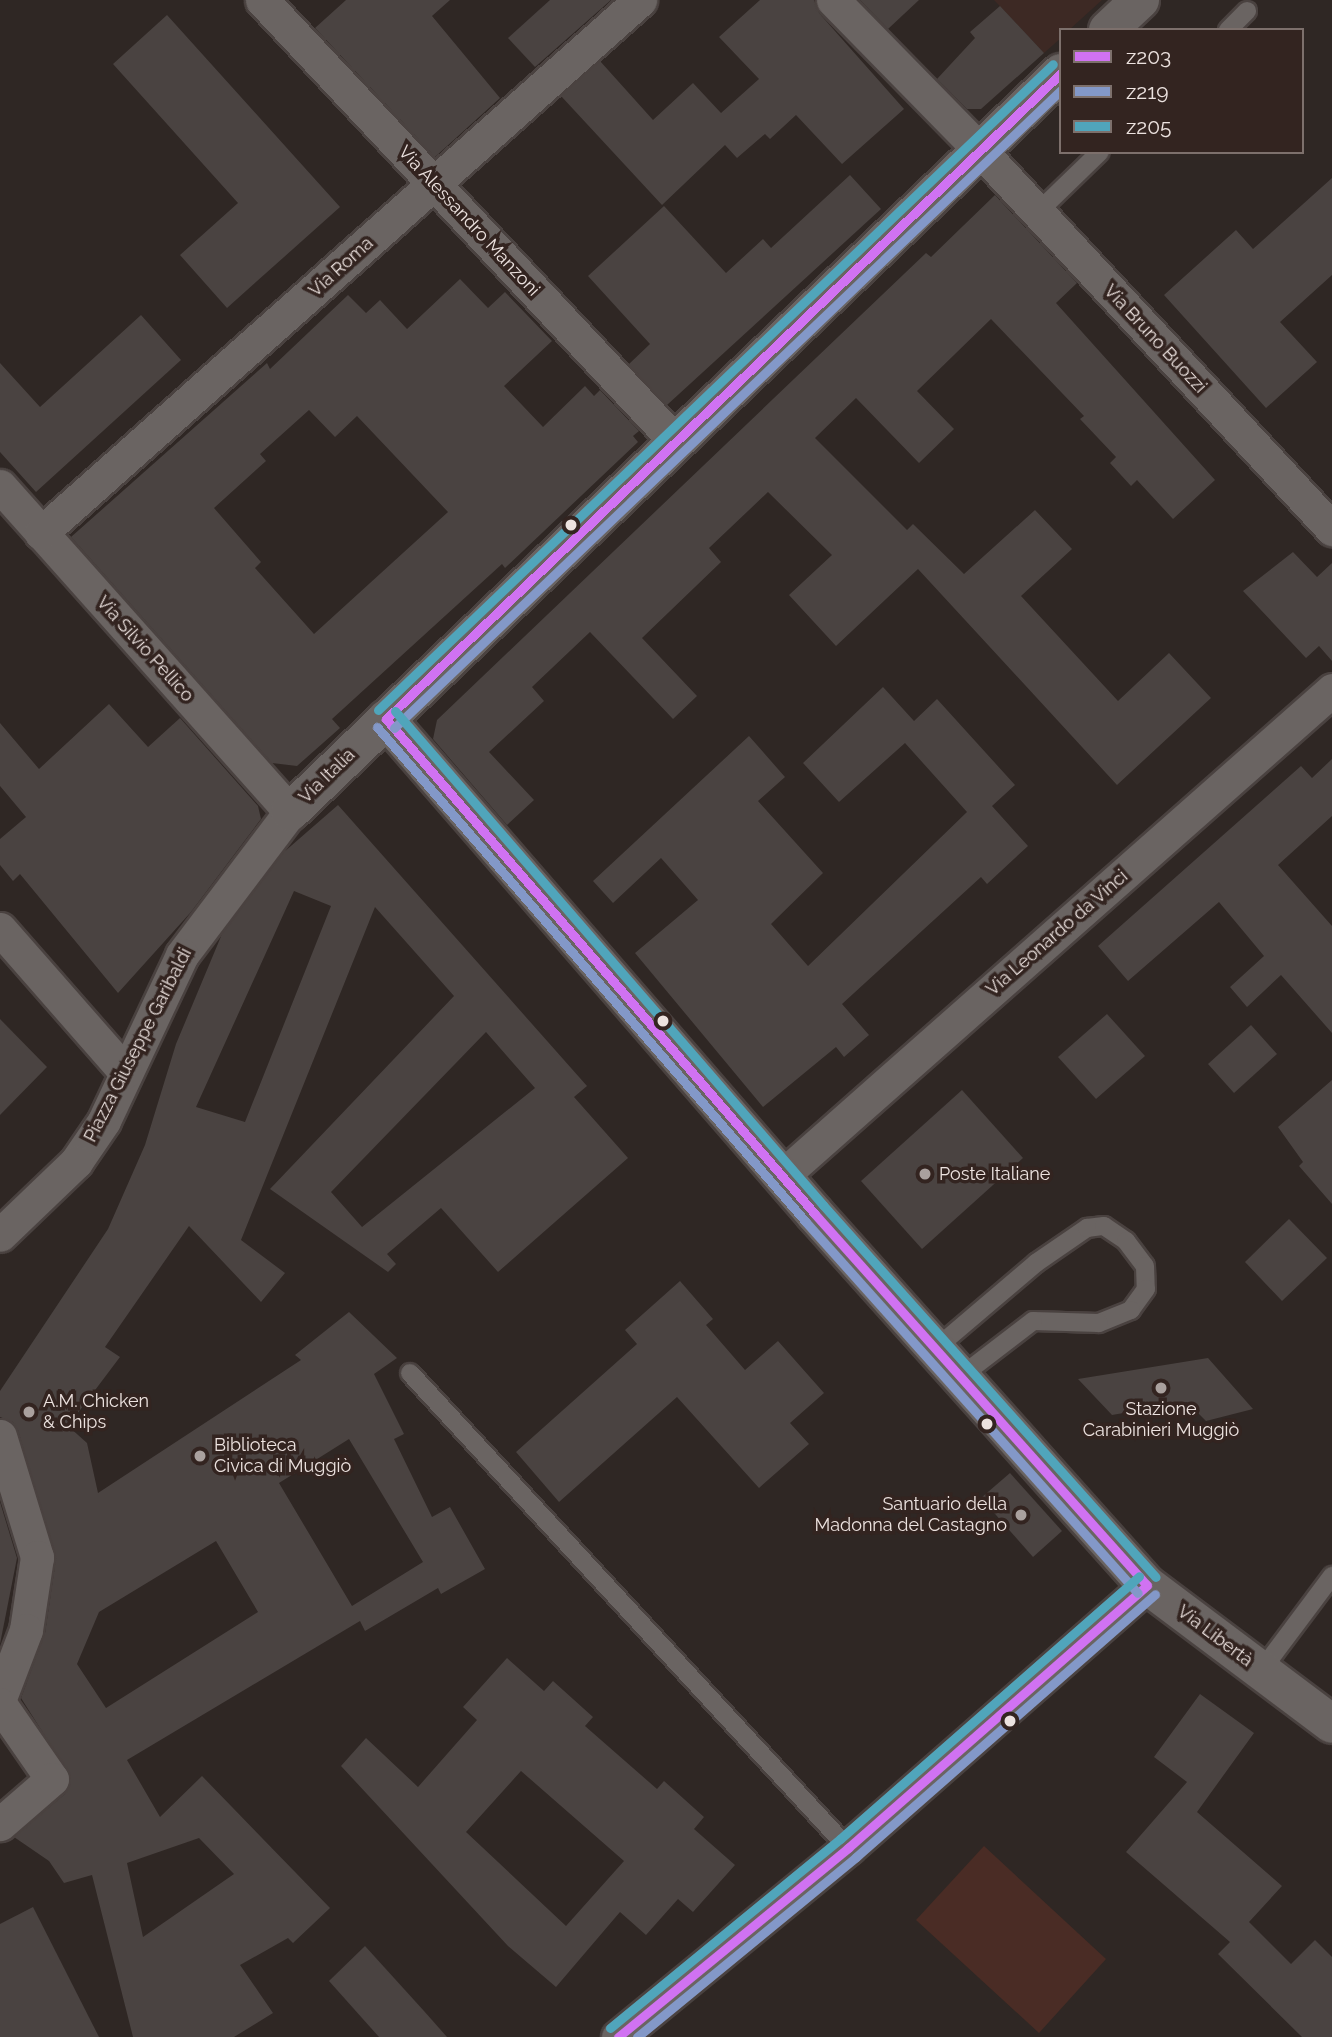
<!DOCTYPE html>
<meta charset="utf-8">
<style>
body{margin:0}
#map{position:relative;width:1332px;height:2037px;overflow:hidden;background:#2f2724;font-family:Raleway,sans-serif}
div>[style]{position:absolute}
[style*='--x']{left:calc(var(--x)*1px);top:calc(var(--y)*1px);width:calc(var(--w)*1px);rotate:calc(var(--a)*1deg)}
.built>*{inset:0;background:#3d2924}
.green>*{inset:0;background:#4a2c25}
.building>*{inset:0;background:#4a4341}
.roads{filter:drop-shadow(2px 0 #4a4240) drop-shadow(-2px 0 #4a4240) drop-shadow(0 2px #4a4240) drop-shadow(0 -2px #4a4240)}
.service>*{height:18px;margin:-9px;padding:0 9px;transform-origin:9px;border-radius:9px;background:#6a6462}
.minor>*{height:33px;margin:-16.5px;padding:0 16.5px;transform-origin:16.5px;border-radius:16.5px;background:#6a6462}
.tertiary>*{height:38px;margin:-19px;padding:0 19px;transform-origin:19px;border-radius:19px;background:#6a6462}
.bus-1>*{height:9px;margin:-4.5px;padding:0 4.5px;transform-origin:4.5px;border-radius:4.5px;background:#d072f2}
.bus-2>*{height:9px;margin:-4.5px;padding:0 4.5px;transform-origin:4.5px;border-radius:4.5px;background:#8398c8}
.bus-3>*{height:9px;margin:-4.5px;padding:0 4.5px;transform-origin:4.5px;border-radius:4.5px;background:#50a5bb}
.dots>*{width:19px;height:19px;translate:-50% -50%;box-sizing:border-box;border:4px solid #332420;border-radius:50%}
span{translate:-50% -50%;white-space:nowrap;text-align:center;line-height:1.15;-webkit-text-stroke:7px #332420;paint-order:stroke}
.street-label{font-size:18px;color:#ece2df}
.poi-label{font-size:18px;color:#ece2df}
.left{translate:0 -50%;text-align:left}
.right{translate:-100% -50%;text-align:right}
.legend{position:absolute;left:1059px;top:28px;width:245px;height:126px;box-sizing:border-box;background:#332420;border:2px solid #7d706c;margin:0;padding:9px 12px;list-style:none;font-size:21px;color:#ece2df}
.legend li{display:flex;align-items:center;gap:14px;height:35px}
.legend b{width:35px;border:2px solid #7d706c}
</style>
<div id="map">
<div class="built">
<i style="clip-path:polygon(994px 0,1102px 0,1069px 30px,1061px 30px,1061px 38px,1044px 53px)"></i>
</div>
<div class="green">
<i style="clip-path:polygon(984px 1846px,1106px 1959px,1039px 2033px,916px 1920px)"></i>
</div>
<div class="building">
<i style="clip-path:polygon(346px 0,450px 0,432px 16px,500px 98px,435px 157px,315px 28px)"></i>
<i style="clip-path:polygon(550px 0,611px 0,535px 67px,508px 38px)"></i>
<i style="clip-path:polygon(760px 0,814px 0,819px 13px,904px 109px,842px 164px,796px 115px,770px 139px,765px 134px,737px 158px,725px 145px,662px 205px,561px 96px,600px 61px,653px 120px,693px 83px,721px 113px,759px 79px,719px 37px)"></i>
<i style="clip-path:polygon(860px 0,919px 0,888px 29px)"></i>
<i style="clip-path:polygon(1000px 6px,1044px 53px,981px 109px,967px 109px,937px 79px,975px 38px,970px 32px)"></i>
<i style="clip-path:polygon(167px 15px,340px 207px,227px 308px,180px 255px,238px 203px,113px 64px)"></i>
<i style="clip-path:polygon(850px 175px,881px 209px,667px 405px,629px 364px,650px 344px,588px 276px,664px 206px,726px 273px,763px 239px,771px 248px)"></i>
<i style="clip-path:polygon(1332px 178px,1332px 275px,1280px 322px,1317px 362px,1266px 408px,1164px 295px,1236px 230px,1253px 249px)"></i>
<i style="clip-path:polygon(995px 195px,1077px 283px,1056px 303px,1215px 480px,1173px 519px,1137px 480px,1131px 486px,1110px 463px,1116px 457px,1080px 419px,1084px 416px,991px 319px,917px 391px,954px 429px,919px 463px,856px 398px,815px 438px,907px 530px,913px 524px,964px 574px,1035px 510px,1072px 549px,1021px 596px,1118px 701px,1169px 653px,1211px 698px,1117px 785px,918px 569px,836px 646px,789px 595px,832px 555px,768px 492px,709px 548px,721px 562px,642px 638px,697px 696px,673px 719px,590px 632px,532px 687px,544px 701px,489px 752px,534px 800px,507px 825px,433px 739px,437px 720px,926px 253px,931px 257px)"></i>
<i style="clip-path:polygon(evenodd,460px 279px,488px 308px,505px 292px,552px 341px,504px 386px,543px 427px,585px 386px,594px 396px,600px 390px,639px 431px,633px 436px,638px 442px,505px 568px,502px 564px,332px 719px,340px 728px,297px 766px,272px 763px,71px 537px,267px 363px,270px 369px,348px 295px,366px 313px,380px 300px,407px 329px,460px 279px,309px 410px,335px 437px,357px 416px,448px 512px,314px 634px,255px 568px,261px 562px,214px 508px,266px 461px,260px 454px,309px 410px)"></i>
<i style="clip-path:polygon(141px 315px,181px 360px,36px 492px,0 452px,0 363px,40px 407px)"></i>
<i style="clip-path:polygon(1293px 552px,1317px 577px,1332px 563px,1332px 661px,1319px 646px,1306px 658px,1243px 591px)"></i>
<i style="clip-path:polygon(883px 687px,914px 721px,937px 699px,1015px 785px,992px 806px,1028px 846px,987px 884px,981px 877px,842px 1004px,869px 1035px,844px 1057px,836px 1047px,763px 1107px,635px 953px,698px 900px,661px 858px,613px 903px,593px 881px,749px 736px,785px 777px,758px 801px,823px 873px,771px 924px,808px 966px,967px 812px,905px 743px,839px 802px,803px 763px)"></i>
<i style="clip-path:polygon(109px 704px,148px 747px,180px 718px,258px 806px,261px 819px,191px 912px,118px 993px,20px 874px,13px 881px,0 865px,0 839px,26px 817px,0 786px,0 723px,39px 769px)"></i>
<i style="clip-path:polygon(1332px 759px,1332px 816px,1278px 865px,1332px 926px,1332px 1033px,1281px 975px,1247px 1007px,1230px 987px,1264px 956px,1219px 902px,1128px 981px,1098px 946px,1301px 766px,1312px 778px)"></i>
<i style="clip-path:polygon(evenodd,338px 805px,587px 1086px,574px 1097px,628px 1158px,498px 1272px,441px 1208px,387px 1254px,396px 1264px,388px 1272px,270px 1189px,454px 996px,375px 907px,241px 1240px,285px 1273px,261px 1302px,189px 1226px,105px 1347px,120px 1357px,68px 1426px,87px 1443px,98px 1493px,301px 1360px,295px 1355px,349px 1312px,397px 1358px,374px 1374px,404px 1434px,394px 1439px,432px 1517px,450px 1507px,485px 1569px,441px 1594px,438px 1588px,365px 1631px,360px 1621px,127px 1760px,160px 1817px,202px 1776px,330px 1908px,293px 1943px,288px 1938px,240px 1965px,273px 2013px,234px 2037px,133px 2037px,92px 1875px,64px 1883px,49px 1861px,14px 1837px,65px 1794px,71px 1777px,21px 1698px,45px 1633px,56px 1559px,18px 1430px,13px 1422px,0 1417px,0 1391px,108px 1229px,145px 1145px,176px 1044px,222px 934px,284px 852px,338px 805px,294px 891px,331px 906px,245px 1122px,196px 1107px,294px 891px,338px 805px,486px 1032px,535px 1088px,362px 1227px,331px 1192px,486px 1032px,338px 805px,349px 1439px,423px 1562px,352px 1606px,279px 1483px,349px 1439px,338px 805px,216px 1541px,258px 1612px,106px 1708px,77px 1664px,99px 1612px,216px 1541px,338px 805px,199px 1838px,234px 1874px,143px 1937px,127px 1863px,199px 1838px)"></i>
<i style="clip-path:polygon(1107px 1014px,1145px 1056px,1096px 1099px,1058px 1057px)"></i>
<i style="clip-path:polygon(0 1019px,47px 1067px,0 1115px)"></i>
<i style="clip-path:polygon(1251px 1025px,1277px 1054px,1234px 1093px,1208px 1064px)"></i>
<i style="clip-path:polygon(1332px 1080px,1332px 1204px,1299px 1166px,1303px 1162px,1278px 1127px)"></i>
<i style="clip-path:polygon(962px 1090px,1023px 1158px,922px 1249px,861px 1181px)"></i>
<i style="clip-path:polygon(1289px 1219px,1327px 1258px,1282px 1301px,1245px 1262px)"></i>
<i style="clip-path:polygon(680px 1281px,713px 1319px,706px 1325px,745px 1370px,778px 1341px,824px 1393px,790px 1423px,809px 1444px,759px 1488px,677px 1397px,559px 1502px,516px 1452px,637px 1344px,625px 1330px)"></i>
<i style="clip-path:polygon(1208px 1358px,1253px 1409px,1206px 1421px,1187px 1402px,1112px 1415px,1078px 1379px)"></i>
<i style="clip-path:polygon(1010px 1473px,1062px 1531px,1033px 1557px,981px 1498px)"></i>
<i style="clip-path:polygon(0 1502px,17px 1558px,0 1644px)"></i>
<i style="clip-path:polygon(evenodd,507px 1658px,544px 1691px,553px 1681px,593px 1717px,585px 1726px,657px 1789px,664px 1781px,704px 1817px,694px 1829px,735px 1865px,693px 1912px,678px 1899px,646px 1935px,620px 1912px,556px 1987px,508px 1946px,341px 1766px,366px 1738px,418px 1787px,477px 1720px,463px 1707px,507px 1658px,521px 1771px,624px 1861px,566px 1926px,466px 1832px,521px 1771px)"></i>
<i style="clip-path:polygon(1200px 1694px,1254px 1733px,1197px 1812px,1282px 1886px,1249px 1922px,1291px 1964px,1315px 1940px,1332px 1957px,1332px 2037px,1302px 2037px,1218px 1954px,1230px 1942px,1126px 1852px,1187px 1782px,1154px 1757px)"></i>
<i style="clip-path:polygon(33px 1907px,99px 2037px,0 2037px,0 1924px)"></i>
<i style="clip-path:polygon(365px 1946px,424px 2011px,447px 2037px,379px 2037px,329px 1981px)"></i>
</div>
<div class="roads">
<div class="service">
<i style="--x:1228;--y:30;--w:27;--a:-45"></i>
<i style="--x:1038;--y:212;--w:86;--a:-44.1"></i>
<i style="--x:935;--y:1349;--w:133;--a:-40.4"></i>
<i style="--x:1036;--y:1263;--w:62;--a:-34.5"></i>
<i style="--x:1087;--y:1228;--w:17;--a:-7"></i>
<i style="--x:1104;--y:1226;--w:27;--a:34"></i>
<i style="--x:1126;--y:1241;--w:31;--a:53"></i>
<i style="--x:1145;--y:1266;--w:23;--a:88"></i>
<i style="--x:1146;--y:1289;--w:26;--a:126"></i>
<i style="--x:1131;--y:1310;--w:35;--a:158"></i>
<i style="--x:1099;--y:1323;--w:66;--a:-178.3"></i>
<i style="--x:1033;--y:1321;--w:92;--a:142.5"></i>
<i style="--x:410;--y:1373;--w:646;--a:47.32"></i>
<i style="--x:1261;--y:1671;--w:119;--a:-53.2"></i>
</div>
<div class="minor">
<i style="--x:262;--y:0;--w:606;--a:46.87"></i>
<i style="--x:833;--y:0;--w:209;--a:45.6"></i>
<i style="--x:979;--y:149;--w:519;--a:47.11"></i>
<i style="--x:0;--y:486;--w:436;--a:48.3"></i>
<i style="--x:290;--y:812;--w:179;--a:127.1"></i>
<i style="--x:182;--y:955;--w:183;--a:115.2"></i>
<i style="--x:104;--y:1121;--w:50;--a:124.3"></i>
<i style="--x:76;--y:1162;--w:105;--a:136.2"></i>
<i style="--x:41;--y:533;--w:802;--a:-41.66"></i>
<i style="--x:0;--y:929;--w:190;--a:48.8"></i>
<i style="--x:782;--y:1176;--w:734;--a:-41.46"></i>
<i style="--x:0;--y:1436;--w:127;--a:73"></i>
<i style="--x:37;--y:1557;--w:74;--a:98.6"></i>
<i style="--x:26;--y:1630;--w:73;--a:110.9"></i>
<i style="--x:0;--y:1704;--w:91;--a:55.3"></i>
<i style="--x:52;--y:1779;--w:69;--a:139.1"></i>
<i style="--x:618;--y:2037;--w:298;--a:-39.4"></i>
<i style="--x:848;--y:1848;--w:398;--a:-41.3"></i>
</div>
<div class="tertiary">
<i style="--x:1108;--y:30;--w:44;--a:-43.2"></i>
<i style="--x:386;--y:719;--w:654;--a:49.09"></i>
<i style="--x:814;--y:1213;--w:499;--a:48.2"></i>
<i style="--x:1147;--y:1585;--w:231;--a:36.9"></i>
<i style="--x:290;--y:812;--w:1068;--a:-43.79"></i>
</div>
</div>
<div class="bus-1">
<i style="--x:386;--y:719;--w:654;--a:49.09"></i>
<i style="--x:814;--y:1213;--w:499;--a:48.2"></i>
<i style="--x:386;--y:719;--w:934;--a:-43.74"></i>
<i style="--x:618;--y:2037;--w:298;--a:-39.4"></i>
<i style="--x:848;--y:1848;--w:398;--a:-41.3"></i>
</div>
<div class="bus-2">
<i style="--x:377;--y:727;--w:654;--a:49.09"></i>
<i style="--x:805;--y:1221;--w:499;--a:48.2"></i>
<i style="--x:394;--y:728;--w:923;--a:-43.73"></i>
<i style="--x:637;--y:2037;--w:283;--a:-39.4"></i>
<i style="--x:856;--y:1857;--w:398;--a:-41.3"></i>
</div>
<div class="bus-3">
<i style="--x:378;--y:710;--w:934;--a:-43.74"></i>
<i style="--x:395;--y:711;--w:654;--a:49.09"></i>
<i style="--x:823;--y:1205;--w:499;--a:48.2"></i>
<i style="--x:610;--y:2028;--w:298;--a:-39.4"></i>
<i style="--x:840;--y:1839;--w:398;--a:-41.3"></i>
</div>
<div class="dots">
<i style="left:571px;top:525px;background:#ece2df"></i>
<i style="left:663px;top:1021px;background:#ece2df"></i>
<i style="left:925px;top:1174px;background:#aaa19e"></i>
<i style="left:1161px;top:1388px;background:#aaa19e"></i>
<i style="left:29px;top:1412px;background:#aaa19e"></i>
<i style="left:987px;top:1424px;background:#ece2df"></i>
<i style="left:200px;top:1456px;background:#aaa19e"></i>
<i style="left:1021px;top:1515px;background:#aaa19e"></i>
<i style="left:1010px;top:1721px;background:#ece2df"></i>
</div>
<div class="street-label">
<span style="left:469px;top:221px;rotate:47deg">Via Alessandro Manzoni</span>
<span style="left:341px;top:267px;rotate:-42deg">Via Roma</span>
<span style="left:1155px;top:339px;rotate:47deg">Via Bruno Buozzi</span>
<span style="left:145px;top:649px;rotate:48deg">Via Silvio Pellico</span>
<span style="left:327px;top:776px;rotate:-44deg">Via Italia</span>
<span style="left:1057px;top:933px;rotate:-41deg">Via Leonardo da Vinci</span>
<span style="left:138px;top:1045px;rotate:-63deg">Piazza Giuseppe Garibaldi</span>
<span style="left:1215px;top:1636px;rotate:37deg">Via Libertà</span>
</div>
<div class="poi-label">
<span class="left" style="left:939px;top:1174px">Poste Italiane</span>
<span class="left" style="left:43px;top:1412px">A.M. Chicken<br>&amp; Chips</span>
<span style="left:1161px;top:1420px">Stazione<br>Carabinieri Muggiò</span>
<span class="left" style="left:214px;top:1456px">Biblioteca<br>Civica di Muggiò</span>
<span class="right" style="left:1007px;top:1515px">Santuario della<br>Madonna del Castagno</span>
</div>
<ul class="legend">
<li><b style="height:9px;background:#d072f2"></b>z203</li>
<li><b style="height:9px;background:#8398c8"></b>z219</li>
<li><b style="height:9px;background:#50a5bb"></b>z205</li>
</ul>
</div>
